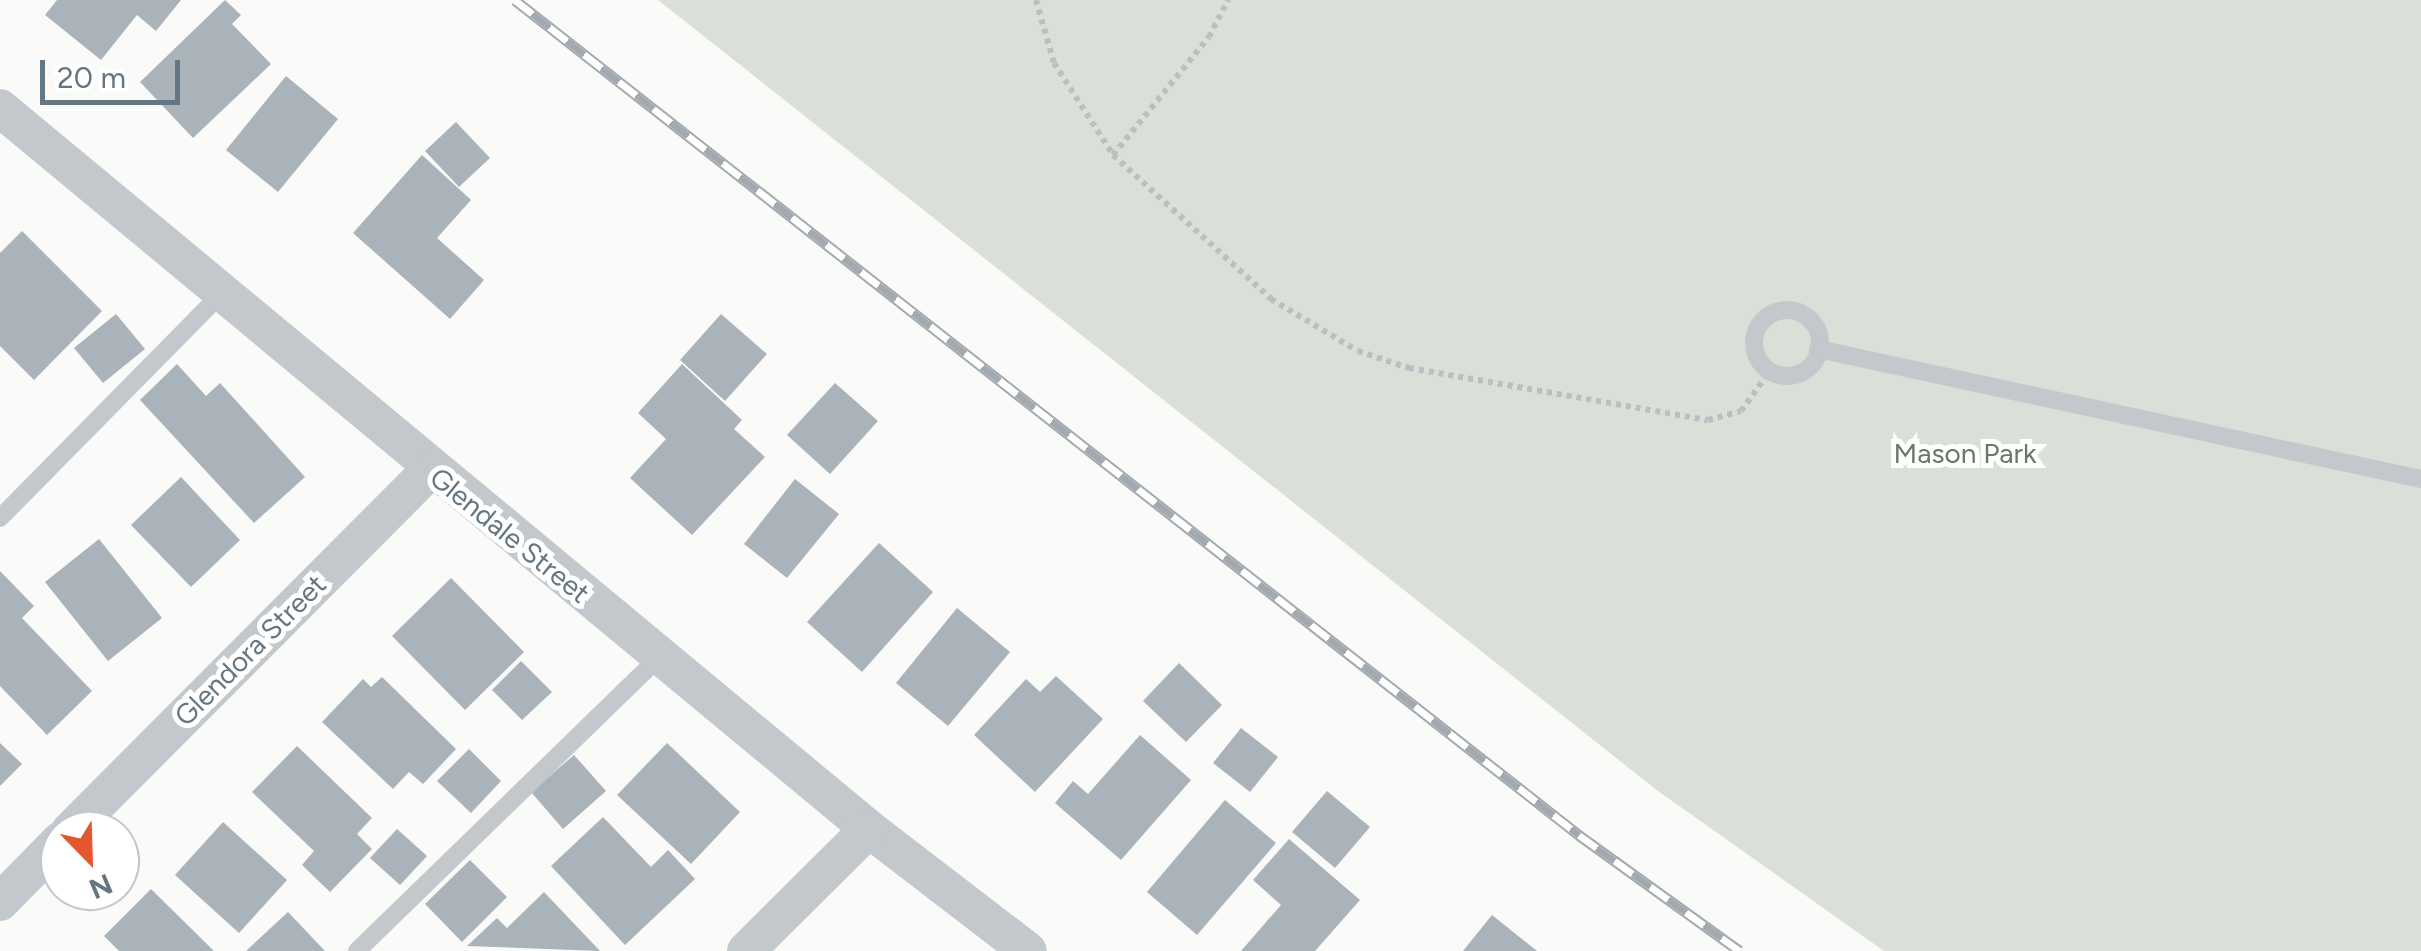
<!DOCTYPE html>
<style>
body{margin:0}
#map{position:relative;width:2421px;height:951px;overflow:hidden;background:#fafaf8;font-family:Figtree,sans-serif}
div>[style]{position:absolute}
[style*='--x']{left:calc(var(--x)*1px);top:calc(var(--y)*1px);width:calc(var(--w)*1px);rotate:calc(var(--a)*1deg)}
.green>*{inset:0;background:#dadfd7}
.building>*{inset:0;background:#aab3b9}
.path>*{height:6px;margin-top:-3px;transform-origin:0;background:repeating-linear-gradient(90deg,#bbbfc2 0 5px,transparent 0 10px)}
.lane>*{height:18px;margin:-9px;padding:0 9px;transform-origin:9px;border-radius:9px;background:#c3c8cc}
.lane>.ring{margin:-9px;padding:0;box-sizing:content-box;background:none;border:18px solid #c3c8cc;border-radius:50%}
.street>*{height:38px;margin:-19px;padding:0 19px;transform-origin:19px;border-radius:19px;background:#c3c8cc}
.rail>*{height:11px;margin-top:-5.5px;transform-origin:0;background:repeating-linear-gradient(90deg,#fff 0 22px,#a2aab0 0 44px);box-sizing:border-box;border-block:2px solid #a2aab0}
span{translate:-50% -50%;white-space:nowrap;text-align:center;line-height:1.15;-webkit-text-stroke:10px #fff;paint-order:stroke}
.park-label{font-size:28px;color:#687a64}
.street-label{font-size:28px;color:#657683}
.north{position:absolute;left:40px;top:811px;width:100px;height:100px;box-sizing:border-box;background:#fff;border:2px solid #c1c8cd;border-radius:50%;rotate:157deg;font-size:28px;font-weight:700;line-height:40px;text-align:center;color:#657683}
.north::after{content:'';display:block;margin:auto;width:35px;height:45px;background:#e4572e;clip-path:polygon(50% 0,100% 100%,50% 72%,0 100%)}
.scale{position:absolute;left:40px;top:60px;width:140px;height:45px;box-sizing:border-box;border:5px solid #657683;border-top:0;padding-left:12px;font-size:30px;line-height:35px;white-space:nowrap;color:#657683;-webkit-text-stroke:8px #fff;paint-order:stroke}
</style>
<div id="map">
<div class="green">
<i style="clip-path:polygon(658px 0,2421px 0,2421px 951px,1884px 951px,1658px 791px)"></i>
</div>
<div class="building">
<i style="clip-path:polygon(57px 0,181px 0,156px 31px,137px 15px,101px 60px,45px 15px)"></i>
<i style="clip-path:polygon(225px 0,241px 15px,232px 24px,271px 64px,193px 138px,140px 82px)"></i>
<i style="clip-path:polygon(286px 76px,338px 119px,278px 192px,226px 150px)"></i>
<i style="clip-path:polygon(456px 122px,490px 158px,459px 187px,425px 151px)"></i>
<i style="clip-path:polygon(422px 155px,471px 200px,437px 238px,484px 280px,450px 319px,353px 233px)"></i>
<i style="clip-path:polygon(22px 231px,102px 311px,34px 380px,0 346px,0 253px)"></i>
<i style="clip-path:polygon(116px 314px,145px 349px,103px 383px,74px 348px)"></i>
<i style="clip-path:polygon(721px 314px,767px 354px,725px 401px,680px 360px)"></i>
<i style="clip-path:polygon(177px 364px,206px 396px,220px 383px,305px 477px,254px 523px,140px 400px)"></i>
<i style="clip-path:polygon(682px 364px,742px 420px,734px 429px,765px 457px,692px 535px,630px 478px,666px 439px,638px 413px)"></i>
<i style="clip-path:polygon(835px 383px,878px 421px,830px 474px,787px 435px)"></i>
<i style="clip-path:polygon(181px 477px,240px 540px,191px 587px,131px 525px)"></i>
<i style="clip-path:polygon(795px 479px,839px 514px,787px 578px,744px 544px)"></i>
<i style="clip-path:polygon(99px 539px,162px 618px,108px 661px,45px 582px)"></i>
<i style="clip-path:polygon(879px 543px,933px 592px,862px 672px,807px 622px)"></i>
<i style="clip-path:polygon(0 571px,34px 606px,22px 618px,92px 691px,47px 735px,0 686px)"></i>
<i style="clip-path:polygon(451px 578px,524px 652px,465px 710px,392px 636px)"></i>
<i style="clip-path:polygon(957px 608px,1010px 652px,948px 726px,896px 683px)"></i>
<i style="clip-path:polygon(521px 661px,552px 692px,522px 720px,492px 690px)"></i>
<i style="clip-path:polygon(1179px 663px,1222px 705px,1186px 742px,1143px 701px)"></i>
<i style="clip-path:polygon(1056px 676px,1103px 719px,1035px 792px,974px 735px,1026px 679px,1040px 692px)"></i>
<i style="clip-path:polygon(382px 677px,456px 749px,423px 784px,409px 772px,393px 789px,322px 722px,363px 679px,371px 687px)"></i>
<i style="clip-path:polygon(1241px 728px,1278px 757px,1250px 792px,1213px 763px)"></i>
<i style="clip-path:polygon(1140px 735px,1191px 780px,1121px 860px,1055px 803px,1073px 781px,1088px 794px)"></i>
<i style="clip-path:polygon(0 743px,22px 764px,0 786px)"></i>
<i style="clip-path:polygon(667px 743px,740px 812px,691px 864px,617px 795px)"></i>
<i style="clip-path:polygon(297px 746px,372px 818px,357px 834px,372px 849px,330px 892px,302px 865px,314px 851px,252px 792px)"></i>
<i style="clip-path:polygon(469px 749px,501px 781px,471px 813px,437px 781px)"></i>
<i style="clip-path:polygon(574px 755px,606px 791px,563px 829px,531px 792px)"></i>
<i style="clip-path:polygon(1327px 791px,1370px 827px,1335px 868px,1292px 832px)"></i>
<i style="clip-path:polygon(1225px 800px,1276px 843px,1197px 935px,1147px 892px)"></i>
<i style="clip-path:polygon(603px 817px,651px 867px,668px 850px,695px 879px,625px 945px,551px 866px)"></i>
<i style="clip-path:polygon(223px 822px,287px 880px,239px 933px,175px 875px)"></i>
<i style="clip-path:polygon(397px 829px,427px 856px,400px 885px,370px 858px)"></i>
<i style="clip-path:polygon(1289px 839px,1360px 900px,1315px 951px,1241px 951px,1281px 905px,1253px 880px)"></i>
<i style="clip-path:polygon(470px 860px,507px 897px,462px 942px,425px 904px)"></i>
<i style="clip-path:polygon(151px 889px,214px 951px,119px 951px,104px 936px)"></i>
<i style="clip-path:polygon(544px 892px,600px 951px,467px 946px,497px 918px,507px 928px)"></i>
<i style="clip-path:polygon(288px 912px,325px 951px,246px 951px)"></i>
<i style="clip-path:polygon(1492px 915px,1537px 951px,1463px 951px)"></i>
</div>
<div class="path">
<i style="--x:1036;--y:0;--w:66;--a:74.1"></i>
<i style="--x:1054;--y:63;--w:109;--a:57.3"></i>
<i style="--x:1113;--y:155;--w:214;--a:42.3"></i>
<i style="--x:1271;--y:299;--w:101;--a:30.9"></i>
<i style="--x:1358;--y:351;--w:54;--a:18.4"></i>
<i style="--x:1409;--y:368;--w:303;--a:9.9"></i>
<i style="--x:1708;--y:420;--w:34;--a:-15"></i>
<i style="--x:1741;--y:411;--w:49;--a:-54.1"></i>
<i style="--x:1113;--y:155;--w:152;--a:-50.9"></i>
<i style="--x:1209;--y:37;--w:42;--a:-62.8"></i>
</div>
<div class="lane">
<i class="ring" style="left:1754px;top:310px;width:48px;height:48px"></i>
<i style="--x:1818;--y:349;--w:617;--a:12.17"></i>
<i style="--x:0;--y:518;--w:315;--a:-45.4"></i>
<i style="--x:357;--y:951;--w:421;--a:-44.2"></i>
</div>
<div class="street">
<i style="--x:0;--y:108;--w:1129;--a:39.68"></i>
<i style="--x:869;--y:829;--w:200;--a:37.5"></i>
<i style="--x:70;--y:831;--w:510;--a:-45.08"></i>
<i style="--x:0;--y:902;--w:86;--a:-45.5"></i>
<i style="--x:746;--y:951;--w:173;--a:-44.8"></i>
</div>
<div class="rail">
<i style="--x:515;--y:0;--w:1353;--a:38.12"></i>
<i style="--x:1579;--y:835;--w:198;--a:35.8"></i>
</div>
<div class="park-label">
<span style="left:1965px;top:453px">Mason Park</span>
</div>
<div class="street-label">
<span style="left:510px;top:535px;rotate:39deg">Glendale Street</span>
<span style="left:250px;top:650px;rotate:-45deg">Glendora Street</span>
</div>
<div class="north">N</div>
<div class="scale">20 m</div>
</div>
